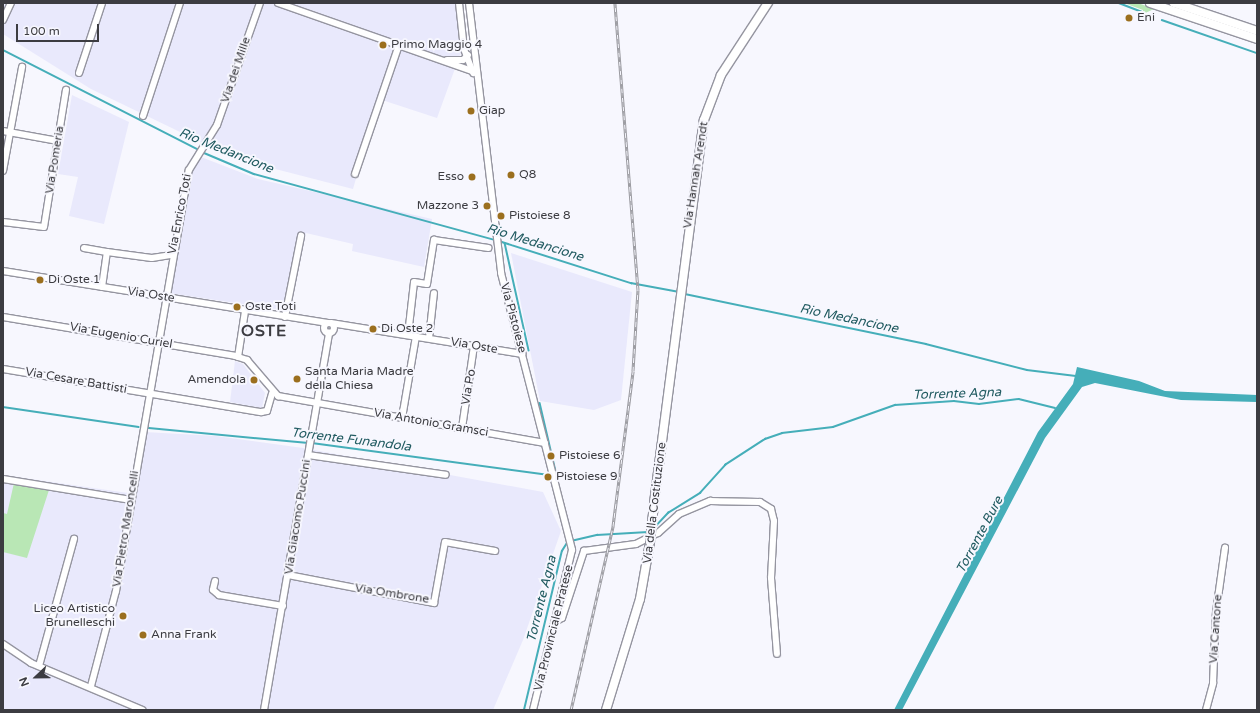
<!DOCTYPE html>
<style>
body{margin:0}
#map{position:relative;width:1260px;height:713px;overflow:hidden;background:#f7f7fe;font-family:"Varela Round",sans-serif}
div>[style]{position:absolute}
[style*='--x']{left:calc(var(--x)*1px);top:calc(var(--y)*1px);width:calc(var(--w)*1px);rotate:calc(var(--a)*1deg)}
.built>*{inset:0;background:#e9e9fc}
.green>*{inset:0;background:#b9e7b5}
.water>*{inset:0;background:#45aeb9}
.stream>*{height:1.5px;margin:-0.75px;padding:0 0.75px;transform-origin:0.75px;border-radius:0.75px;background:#45aeb9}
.roads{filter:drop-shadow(1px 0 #9595a0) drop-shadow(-1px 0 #9595a0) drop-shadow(0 1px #9595a0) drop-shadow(0 -1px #9595a0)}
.minor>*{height:6px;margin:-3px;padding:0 3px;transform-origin:3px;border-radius:3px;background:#fff}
.minor>.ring{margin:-3px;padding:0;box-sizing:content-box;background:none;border:6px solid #fff;border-radius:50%}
.major>*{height:8px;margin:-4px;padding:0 4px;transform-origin:4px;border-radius:4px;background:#fff}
.rail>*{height:3px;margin-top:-1.5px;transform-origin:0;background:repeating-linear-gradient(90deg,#f7f7fe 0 4.5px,#9a9aa0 0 9px);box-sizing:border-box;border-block:1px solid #9a9aa0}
.bridges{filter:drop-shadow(1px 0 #9595a0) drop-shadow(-1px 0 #9595a0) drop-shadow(0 1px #9595a0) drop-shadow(0 -1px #9595a0)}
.major-bridge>*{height:8px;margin:-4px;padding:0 4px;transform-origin:4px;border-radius:4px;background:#fff}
.dots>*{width:11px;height:11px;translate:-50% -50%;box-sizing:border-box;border:2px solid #f7f7fe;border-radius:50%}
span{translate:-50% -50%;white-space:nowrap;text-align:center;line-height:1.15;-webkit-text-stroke:4px #f7f7fe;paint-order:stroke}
.poi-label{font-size:12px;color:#3c3c41}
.left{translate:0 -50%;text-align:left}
.right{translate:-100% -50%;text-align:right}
.street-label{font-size:12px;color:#3c3c41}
.water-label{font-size:13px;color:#215b61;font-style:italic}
.district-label{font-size:16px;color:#3c3c41;font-weight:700;letter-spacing:1px}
.frame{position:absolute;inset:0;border:4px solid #3c3c41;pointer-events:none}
.north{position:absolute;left:16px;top:657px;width:40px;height:40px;-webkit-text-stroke:3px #f7f7fe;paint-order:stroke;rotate:248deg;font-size:11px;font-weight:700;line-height:16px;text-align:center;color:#3c3c41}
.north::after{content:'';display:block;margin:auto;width:14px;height:18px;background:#3c3c41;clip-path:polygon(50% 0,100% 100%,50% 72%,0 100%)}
.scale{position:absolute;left:16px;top:24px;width:83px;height:18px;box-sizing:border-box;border:2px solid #3c3c41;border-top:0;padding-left:5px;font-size:12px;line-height:14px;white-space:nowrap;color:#3c3c41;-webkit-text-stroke:3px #f7f7fe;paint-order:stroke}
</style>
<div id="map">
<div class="built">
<i style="clip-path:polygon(3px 3px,456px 3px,461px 52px,437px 118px,379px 99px,353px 189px,236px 159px,91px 89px,3px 34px)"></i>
<i style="clip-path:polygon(72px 95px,129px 122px,104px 224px,69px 216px,78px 177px,58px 174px)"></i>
<i style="clip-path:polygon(201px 157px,258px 179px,432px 219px,424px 267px,352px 251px,353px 244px,306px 233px,290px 311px,168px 293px,191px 168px,195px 160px)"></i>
<i style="clip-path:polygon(511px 253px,632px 292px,621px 400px,594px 410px,540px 401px)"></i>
<i style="clip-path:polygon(235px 361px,243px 364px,265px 393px,262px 408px,230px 402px)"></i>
<i style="clip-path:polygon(145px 432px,216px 436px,303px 448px,543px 492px,561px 531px,523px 640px,493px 710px,3px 710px,3px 475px,128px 493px,136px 491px)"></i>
</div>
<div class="green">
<i style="clip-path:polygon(1124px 3px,1138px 3px,1154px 9px,1143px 14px,1143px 10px)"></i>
<i style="clip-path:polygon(14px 483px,49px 490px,27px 558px,3px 552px,3px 513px,7px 514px)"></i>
</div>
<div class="water">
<i style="clip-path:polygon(1077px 367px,1139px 381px,1165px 391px,1257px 395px,1257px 402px,1181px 400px,1095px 383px,1082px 387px,1045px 438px,902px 710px,894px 710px,1038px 432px,1073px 384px)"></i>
</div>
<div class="stream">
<i style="--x:1119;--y:3;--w:26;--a:21"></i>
<i style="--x:1162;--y:20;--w:101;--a:19.2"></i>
<i style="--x:3;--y:50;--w:220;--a:27"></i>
<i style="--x:202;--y:152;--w:56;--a:22.9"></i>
<i style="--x:254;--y:174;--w:250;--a:15.3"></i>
<i style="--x:499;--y:241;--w:139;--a:17.7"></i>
<i style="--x:631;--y:283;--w:49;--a:10.6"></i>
<i style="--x:505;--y:243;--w:110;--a:77.4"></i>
<i style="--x:685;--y:294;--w:246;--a:11.7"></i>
<i style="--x:926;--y:344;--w:104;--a:14.4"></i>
<i style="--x:1027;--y:370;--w:49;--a:7"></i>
<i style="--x:540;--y:403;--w:75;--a:76.9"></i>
<i style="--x:3;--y:407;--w:137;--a:8.4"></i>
<i style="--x:149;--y:428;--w:160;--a:5.4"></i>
<i style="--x:312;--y:443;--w:239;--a:7.7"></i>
<i style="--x:654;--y:528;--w:21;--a:-47"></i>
<i style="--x:668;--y:513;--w:38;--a:-32"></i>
<i style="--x:700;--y:493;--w:38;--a:-48"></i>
<i style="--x:725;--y:465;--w:48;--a:-33"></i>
<i style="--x:765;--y:439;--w:18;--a:-19"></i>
<i style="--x:782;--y:433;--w:51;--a:-6.7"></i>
<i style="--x:833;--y:427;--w:66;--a:-19.5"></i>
<i style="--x:895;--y:405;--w:59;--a:-3.9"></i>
<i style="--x:954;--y:401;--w:25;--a:7"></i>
<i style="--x:979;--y:404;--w:40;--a:-7.1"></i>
<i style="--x:1019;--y:399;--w:37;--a:14"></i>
<i style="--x:571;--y:541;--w:27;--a:-13"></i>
<i style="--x:597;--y:535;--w:51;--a:-3.4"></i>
<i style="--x:524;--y:710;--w:163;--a:-76.6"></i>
<i style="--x:562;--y:551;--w:9;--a:-58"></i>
</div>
<div class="roads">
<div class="minor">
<i style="--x:278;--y:3;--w:206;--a:19.3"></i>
<i style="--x:459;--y:3;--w:46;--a:83.8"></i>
<i style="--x:464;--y:49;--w:26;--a:69"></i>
<i style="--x:469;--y:3;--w:272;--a:83.2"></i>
<i style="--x:501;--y:273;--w:286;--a:75.6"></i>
<i style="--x:572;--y:550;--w:165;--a:103.7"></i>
<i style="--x:3;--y:20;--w:19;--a:-65"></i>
<i style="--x:447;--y:60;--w:16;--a:0"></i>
<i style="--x:463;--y:60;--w:7;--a:-45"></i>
<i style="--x:79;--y:73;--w:74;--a:-71.8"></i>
<i style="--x:143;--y:116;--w:119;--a:-71.9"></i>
<i style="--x:3;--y:131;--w:56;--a:10.3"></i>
<i style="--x:3;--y:171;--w:106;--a:-79.6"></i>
<i style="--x:355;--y:174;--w:136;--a:-71.2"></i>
<i style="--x:3;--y:222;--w:41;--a:7"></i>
<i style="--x:44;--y:227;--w:139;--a:-80.9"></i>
<i style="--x:84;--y:248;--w:23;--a:10"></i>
<i style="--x:3;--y:271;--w:329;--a:9.1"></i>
<i style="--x:102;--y:287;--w:35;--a:-82"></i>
<i style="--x:107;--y:252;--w:45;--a:7.6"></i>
<i style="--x:152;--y:258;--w:20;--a:-9"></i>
<i style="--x:3;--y:317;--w:235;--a:9.5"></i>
<i style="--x:235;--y:356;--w:13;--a:18"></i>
<i style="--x:247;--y:360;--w:48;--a:49.3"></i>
<i style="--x:278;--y:396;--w:271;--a:10"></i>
<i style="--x:285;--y:317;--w:83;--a:-78.8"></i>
<i class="ring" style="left:324px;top:323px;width:4px;height:4px"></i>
<i style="--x:331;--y:323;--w:194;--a:9.2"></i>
<i style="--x:408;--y:335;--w:53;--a:-83.5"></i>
<i style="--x:414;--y:282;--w:13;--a:9"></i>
<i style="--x:427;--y:284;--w:45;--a:-81"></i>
<i style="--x:434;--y:240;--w:55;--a:8.4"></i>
<i style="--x:429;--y:338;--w:45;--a:-83.7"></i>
<i style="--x:238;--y:357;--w:47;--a:-81.3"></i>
<i style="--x:3;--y:369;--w:262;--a:9.5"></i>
<i style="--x:261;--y:412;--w:6;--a:-9"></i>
<i style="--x:267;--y:411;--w:19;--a:-74"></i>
<i style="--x:402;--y:418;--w:83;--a:-80.3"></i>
<i style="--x:462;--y:428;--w:83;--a:-81.7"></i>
<i style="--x:308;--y:455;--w:139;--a:8.2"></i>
<i style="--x:3;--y:479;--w:130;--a:9.3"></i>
<i style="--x:288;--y:575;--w:149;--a:10.9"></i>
<i style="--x:434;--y:603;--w:62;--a:-79.8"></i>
<i style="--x:445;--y:542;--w:51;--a:10.2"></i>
<i style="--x:215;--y:581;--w:9;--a:103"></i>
<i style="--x:213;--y:590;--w:8;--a:40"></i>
<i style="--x:219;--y:595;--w:65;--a:9.8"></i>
<i style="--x:555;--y:622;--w:8;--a:-30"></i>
<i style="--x:562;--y:618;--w:71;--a:-71.8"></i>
<i style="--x:584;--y:551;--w:52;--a:-7.7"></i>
<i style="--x:636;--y:544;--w:25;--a:-27"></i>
<i style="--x:658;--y:533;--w:28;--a:-42"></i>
<i style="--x:679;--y:514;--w:34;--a:-23"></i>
<i style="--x:710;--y:501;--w:50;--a:1.1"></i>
<i style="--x:760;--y:502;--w:13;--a:32"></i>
<i style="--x:771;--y:509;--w:12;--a:76"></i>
<i style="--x:774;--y:521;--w:57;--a:93"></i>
<i style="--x:771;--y:578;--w:76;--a:85.5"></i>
<i style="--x:3;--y:644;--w:34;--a:34"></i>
<i style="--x:31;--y:663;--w:121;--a:22.9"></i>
<i style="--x:39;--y:666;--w:132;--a:-74.6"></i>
<i style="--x:91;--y:686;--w:98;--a:-75.3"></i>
<i style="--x:116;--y:591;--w:427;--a:-80.2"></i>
<i style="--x:189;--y:170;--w:53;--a:-58.1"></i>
<i style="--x:217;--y:125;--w:129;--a:-70.6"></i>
<i style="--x:264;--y:710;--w:383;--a:-80.2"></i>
<i style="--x:1206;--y:710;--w:28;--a:-75"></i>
<i style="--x:1213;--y:683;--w:71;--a:-87.6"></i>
<i style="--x:1216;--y:612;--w:65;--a:-82"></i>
</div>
<div class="major">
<i style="--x:1150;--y:3;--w:113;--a:18.6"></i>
<i style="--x:1174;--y:3;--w:88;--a:18.6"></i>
<i style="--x:654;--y:503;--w:386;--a:-82.6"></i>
<i style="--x:704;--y:120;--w:48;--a:-69.3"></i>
<i style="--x:721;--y:75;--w:86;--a:-56.9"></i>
<i style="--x:606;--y:710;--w:116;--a:-73"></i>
<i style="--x:640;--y:599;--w:58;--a:-80"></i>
</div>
</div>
<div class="rail">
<i style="--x:571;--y:710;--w:189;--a:-77.1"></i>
<i style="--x:613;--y:526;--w:156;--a:-82.6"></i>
<i style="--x:633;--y:371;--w:81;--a:-86.5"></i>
<i style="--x:638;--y:290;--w:288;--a:-94.6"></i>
</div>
<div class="bridges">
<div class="major-bridge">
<i style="--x:650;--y:542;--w:39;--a:-84"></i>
</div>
</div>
<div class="dots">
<i style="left:1129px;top:18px;background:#9b6f1e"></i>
<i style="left:383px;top:45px;background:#9b6f1e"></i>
<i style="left:471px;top:111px;background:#9b6f1e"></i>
<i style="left:511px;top:175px;background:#9b6f1e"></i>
<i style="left:472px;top:177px;background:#9b6f1e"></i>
<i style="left:487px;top:206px;background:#9b6f1e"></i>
<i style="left:501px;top:216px;background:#9b6f1e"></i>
<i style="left:40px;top:280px;background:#9b6f1e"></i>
<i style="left:237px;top:307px;background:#9b6f1e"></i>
<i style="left:373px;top:329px;background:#9b6f1e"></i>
<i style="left:297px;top:379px;background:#9b6f1e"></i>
<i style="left:254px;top:380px;background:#9b6f1e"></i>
<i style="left:551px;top:456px;background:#9b6f1e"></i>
<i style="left:548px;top:477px;background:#9b6f1e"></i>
<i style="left:123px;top:616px;background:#9b6f1e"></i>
<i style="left:143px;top:635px;background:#9b6f1e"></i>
</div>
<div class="poi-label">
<span class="left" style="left:1137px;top:18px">Eni</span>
<span class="left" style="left:391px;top:45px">Primo Maggio 4</span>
<span class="left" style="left:479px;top:111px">Giap</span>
<span class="left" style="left:519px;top:175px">Q8</span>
<span class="right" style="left:464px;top:177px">Esso</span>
<span class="right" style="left:479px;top:206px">Mazzone 3</span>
<span class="left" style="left:509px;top:216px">Pistoiese 8</span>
<span class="left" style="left:48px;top:280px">Di Oste 1</span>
<span class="left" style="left:245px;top:307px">Oste Toti</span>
<span class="left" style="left:381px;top:329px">Di Oste 2</span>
<span class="left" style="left:305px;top:379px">Santa Maria Madre<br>della Chiesa</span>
<span class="right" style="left:246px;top:380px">Amendola</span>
<span class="left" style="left:559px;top:456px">Pistoiese 6</span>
<span class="left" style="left:556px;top:477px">Pistoiese 9</span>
<span class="right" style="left:115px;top:616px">Liceo Artistico<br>Brunelleschi</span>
<span class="left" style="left:151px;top:635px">Anna Frank</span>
</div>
<div class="street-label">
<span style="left:236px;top:70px;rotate:-71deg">Via dei Mille</span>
<span style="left:55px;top:160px;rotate:-81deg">Via Pomeria</span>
<span style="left:696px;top:175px;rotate:-81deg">Via Hannah Arendt</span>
<span style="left:180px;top:214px;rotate:-79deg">Via Enrico Toti</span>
<span style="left:151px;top:295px;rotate:9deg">Via Oste</span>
<span style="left:513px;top:318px;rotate:75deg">Via Pistoiese</span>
<span style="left:121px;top:336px;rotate:10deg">Via Eugenio Curiel</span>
<span style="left:474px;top:346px;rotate:10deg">Via Oste</span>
<span style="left:76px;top:381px;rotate:10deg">Via Cesare Battisti</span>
<span style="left:469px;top:387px;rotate:-80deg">Via Po</span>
<span style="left:431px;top:423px;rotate:10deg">Via Antonio Gramsci</span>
<span style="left:655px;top:503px;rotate:-83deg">Via della Costituzione</span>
<span style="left:298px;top:517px;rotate:-81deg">Via Giacomo Puccini</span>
<span style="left:126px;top:529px;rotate:-81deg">Via Pietro Maroncelli</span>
<span style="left:392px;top:594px;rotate:9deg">Via Ombrone</span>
<span style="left:554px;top:628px;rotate:-76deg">Via Provinciale Pratese</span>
<span style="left:1216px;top:629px;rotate:-86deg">Via Cantone</span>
</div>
<div class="water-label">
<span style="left:226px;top:151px;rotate:22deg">Rio Medancione</span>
<span style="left:535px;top:243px;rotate:17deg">Rio Medancione</span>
<span style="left:849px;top:319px;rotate:12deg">Rio Medancione</span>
<span style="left:957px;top:394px;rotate:-2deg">Torrente Agna</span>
<span style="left:351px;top:440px;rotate:7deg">Torrente Funandola</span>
<span style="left:980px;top:535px;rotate:-62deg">Torrente Bure</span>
<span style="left:542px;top:599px;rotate:-76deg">Torrente Agna</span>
</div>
<div class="district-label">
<span style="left:264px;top:331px">OSTE</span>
</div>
<div class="frame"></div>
<div class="north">N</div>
<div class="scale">100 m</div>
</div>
